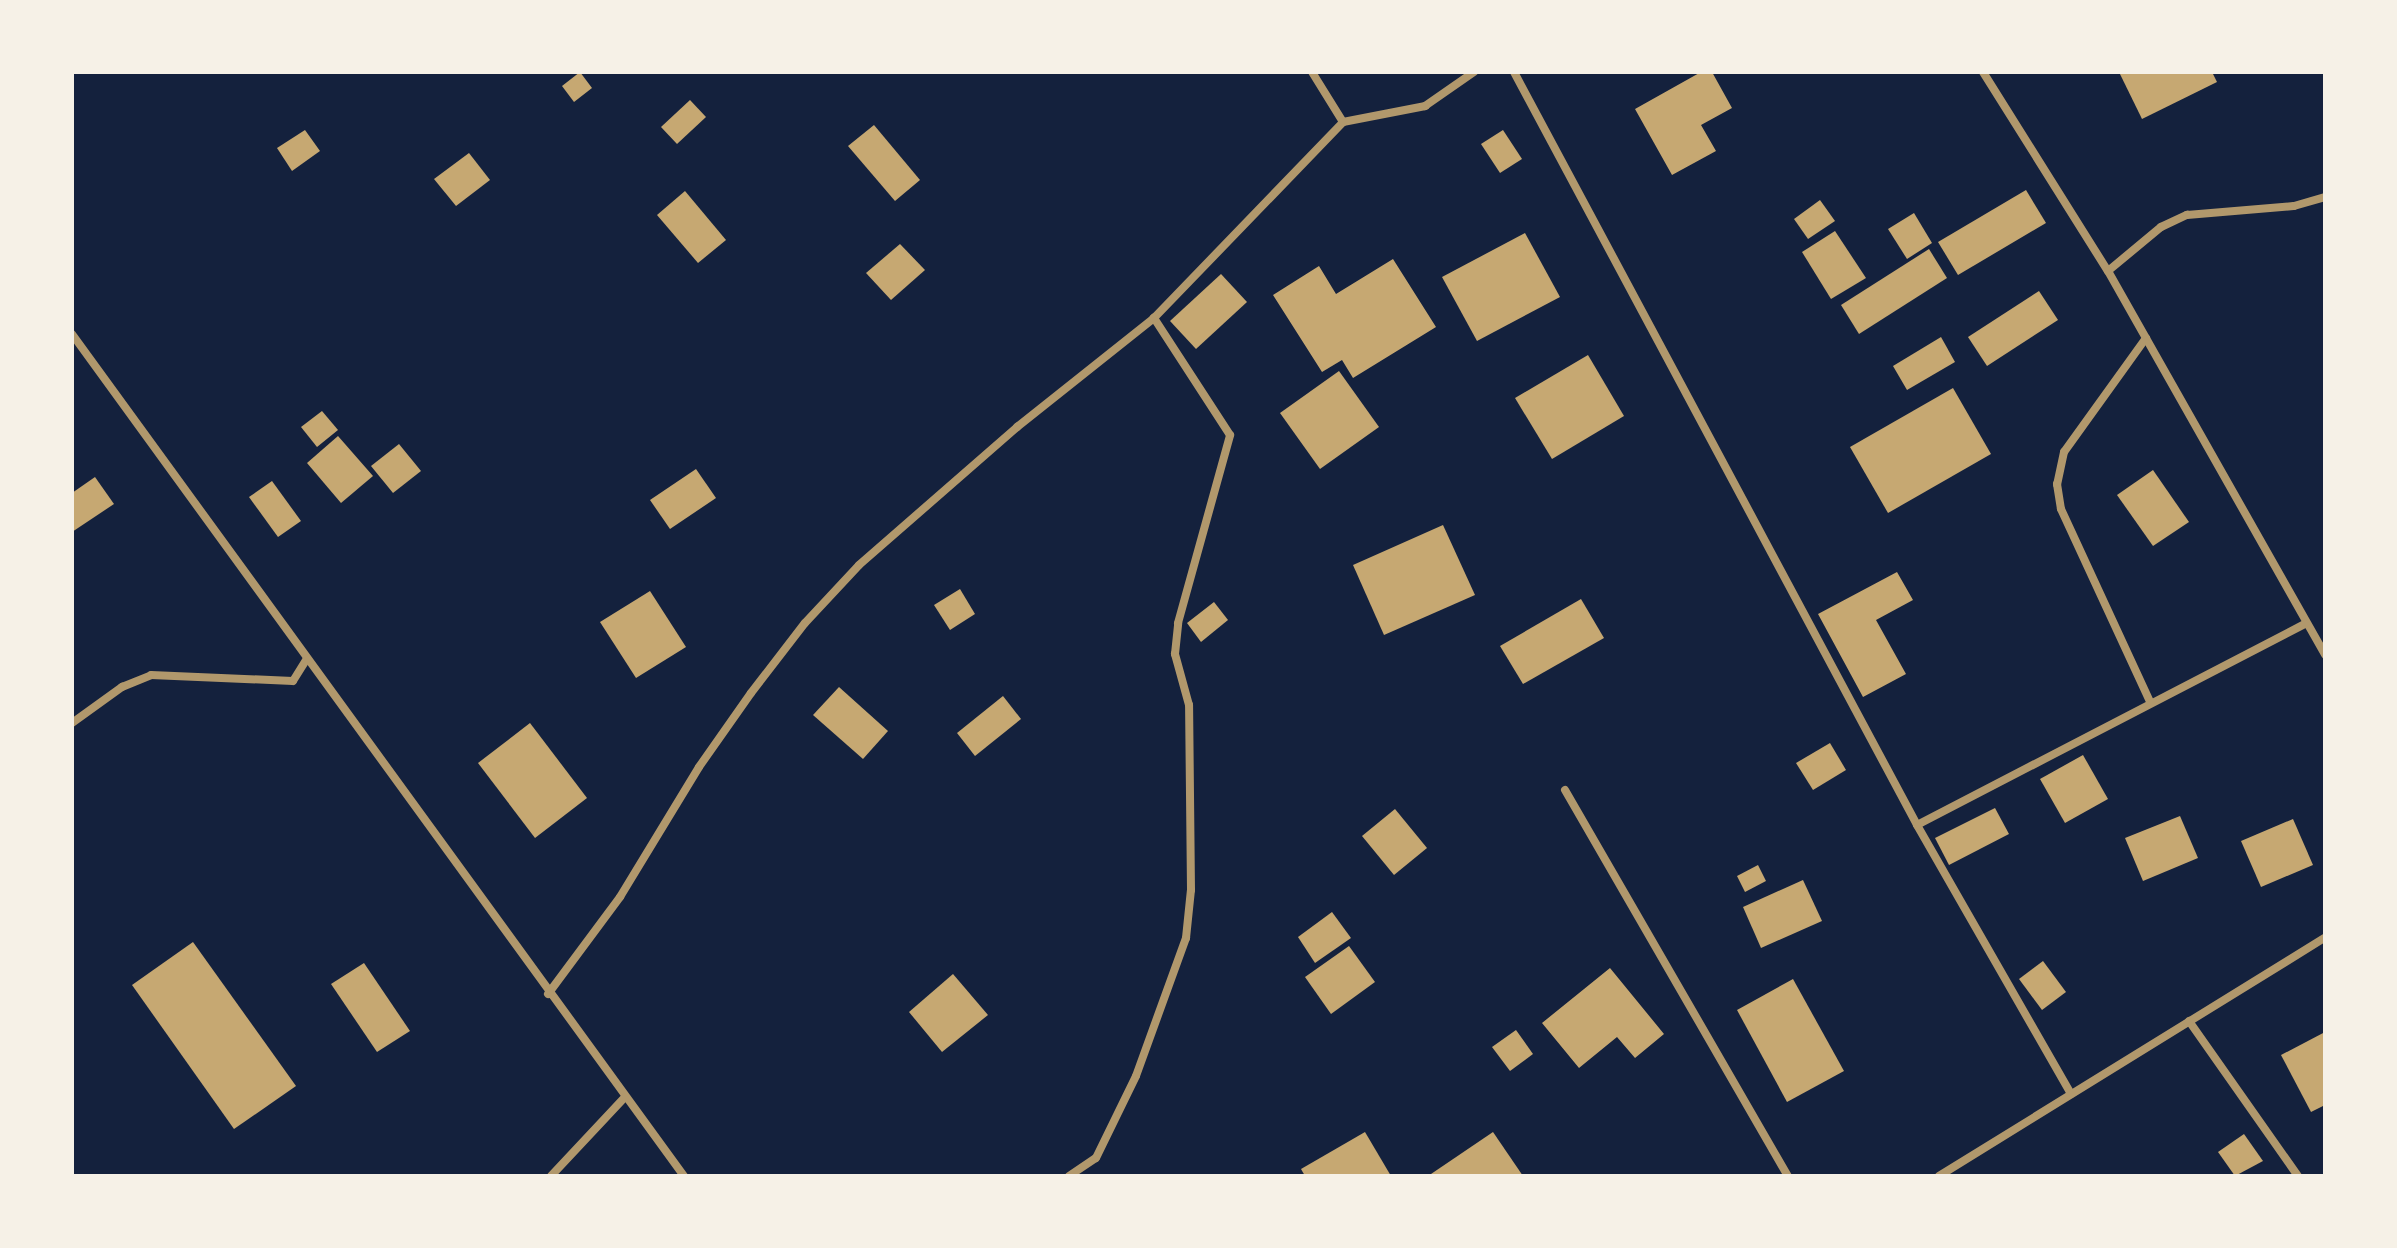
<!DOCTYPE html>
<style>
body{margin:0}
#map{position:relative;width:2397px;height:1248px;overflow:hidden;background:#14213d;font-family:Rubik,sans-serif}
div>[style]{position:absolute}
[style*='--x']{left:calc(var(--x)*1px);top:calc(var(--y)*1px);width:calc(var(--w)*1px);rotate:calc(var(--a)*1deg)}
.building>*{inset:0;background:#c6a872}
.minor>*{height:8px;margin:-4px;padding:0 4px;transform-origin:4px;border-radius:4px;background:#b1986c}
span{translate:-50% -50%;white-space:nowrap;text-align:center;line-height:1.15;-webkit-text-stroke:8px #f6f1e7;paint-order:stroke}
.frame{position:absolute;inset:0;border:74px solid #f6f1e7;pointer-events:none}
</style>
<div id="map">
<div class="building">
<i style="clip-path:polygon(580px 72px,592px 88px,574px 102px,562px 86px)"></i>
<i style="clip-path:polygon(1701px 72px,1712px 72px,1732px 108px,1701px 125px,1716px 151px,1672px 175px,1635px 109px)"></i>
<i style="clip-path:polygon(2119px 72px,2212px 72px,2217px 82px,2142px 119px)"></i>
<i style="clip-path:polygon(690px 100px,706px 117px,677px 144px,661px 127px)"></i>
<i style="clip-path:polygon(874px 125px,920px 180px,895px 201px,848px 146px)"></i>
<i style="clip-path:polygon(305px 130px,320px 151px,292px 171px,277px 148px)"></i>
<i style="clip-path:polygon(1503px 130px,1522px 159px,1500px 173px,1481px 144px)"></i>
<i style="clip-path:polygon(469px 153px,490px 180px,456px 206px,434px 179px)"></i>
<i style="clip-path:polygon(2026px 190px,2046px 223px,1958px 275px,1938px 242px)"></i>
<i style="clip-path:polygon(685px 191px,726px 240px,698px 263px,657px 215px)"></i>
<i style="clip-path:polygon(1820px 200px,1835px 221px,1808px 239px,1794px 219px)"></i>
<i style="clip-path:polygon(1914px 213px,1932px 243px,1907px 259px,1888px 229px)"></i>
<i style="clip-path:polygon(1835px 231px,1866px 278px,1831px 299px,1802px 252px)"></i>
<i style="clip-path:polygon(1525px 233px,1560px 297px,1477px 341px,1442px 277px)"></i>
<i style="clip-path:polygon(900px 244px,925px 270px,891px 300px,866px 273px)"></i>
<i style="clip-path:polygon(1929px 249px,1947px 278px,1859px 334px,1841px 305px)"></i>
<i style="clip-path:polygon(1393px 259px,1436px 327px,1353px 378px,1342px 360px,1322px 372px,1273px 295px,1319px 266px,1336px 294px)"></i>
<i style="clip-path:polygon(1221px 274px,1247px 302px,1196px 349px,1170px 321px)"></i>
<i style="clip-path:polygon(2039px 291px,2058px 320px,1987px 366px,1968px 337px)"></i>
<i style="clip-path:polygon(1941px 337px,1955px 362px,1907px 390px,1893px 366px)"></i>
<i style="clip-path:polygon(1588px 355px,1624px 416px,1552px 459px,1515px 398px)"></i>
<i style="clip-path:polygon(1339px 371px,1379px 427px,1320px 469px,1280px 413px)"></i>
<i style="clip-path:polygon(1953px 388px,1991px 454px,1888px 513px,1850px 447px)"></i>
<i style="clip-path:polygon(322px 411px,338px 430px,317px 447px,301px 427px)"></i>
<i style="clip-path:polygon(338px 436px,373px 476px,341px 503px,307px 463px)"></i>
<i style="clip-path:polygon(399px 444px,421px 471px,393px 493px,371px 466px)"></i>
<i style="clip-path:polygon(696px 469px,716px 498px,670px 529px,650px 500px)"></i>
<i style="clip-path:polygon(2153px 470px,2189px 522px,2153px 546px,2117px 495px)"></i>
<i style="clip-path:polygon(95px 477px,114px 504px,72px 532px,72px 493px)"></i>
<i style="clip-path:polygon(272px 481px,301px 521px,278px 537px,249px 497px)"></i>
<i style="clip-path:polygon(1443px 525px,1475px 595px,1384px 635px,1353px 565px)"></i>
<i style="clip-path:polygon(1897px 572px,1913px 600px,1876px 620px,1906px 674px,1863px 697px,1818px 614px)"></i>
<i style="clip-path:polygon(960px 589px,975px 614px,950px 630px,934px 605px)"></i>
<i style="clip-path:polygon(650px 591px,686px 647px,636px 678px,600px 622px)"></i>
<i style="clip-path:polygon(1581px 599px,1604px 638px,1523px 684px,1500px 646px)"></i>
<i style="clip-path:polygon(1214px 602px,1228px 620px,1201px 642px,1187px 623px)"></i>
<i style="clip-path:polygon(839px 687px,888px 731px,863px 759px,813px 715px)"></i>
<i style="clip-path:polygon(1003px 696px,1021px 719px,975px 756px,957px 733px)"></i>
<i style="clip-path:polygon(530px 723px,587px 798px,535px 838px,478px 763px)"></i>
<i style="clip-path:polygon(1830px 743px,1846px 770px,1813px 790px,1796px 763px)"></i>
<i style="clip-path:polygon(2083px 755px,2108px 799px,2065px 823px,2040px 779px)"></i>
<i style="clip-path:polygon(1995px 808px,2009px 834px,1949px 865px,1935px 838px)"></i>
<i style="clip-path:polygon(1395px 809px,1427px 848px,1394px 875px,1362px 836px)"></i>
<i style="clip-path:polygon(2180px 816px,2198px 858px,2143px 881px,2125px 838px)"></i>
<i style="clip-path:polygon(2293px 819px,2313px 865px,2261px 887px,2241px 841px)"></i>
<i style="clip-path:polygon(1758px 865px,1766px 881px,1745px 892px,1737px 876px)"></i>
<i style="clip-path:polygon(1803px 880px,1822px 921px,1761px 948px,1743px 907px)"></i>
<i style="clip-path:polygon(1332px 912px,1351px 938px,1315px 963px,1298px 937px)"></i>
<i style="clip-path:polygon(193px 942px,296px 1086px,234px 1129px,132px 985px)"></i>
<i style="clip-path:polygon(1349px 946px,1375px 982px,1331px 1014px,1305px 977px)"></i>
<i style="clip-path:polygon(2043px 961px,2066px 992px,2042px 1010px,2019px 979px)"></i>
<i style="clip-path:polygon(364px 963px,410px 1031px,377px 1052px,331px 984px)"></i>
<i style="clip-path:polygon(1610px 968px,1664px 1034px,1635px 1058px,1617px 1037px,1579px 1068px,1542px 1023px)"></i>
<i style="clip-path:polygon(953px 974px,988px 1015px,942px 1052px,909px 1012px)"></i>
<i style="clip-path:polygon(1793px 979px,1844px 1071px,1787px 1102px,1737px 1010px)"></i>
<i style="clip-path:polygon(1516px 1030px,1533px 1054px,1510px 1071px,1492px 1047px)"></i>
<i style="clip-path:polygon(2325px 1032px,2325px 1105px,2311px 1112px,2281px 1055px)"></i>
<i style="clip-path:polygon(1365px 1132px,1391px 1176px,1305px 1176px,1301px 1169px)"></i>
<i style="clip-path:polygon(1493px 1132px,1523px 1176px,1432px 1176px,1431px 1174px)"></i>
<i style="clip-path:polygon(2244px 1134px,2263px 1161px,2235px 1176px,2218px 1152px)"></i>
</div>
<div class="minor">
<i style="--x:1312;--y:72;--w:59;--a:58.2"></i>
<i style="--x:1514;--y:72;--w:854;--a:61.84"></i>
<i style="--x:1917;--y:825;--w:310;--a:60.2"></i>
<i style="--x:1983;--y:72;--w:235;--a:57.9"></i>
<i style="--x:2108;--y:271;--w:441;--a:60.5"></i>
<i style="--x:2108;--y:271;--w:69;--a:-39.7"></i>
<i style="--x:2161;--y:227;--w:29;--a:-25"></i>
<i style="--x:2187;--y:215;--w:107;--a:-4.8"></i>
<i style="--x:2294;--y:206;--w:32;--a:-16"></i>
<i style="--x:72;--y:334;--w:1041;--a:53.99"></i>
<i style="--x:2146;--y:338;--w:140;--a:125.7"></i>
<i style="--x:2064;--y:452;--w:33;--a:102"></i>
<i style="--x:2057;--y:484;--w:25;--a:81"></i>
<i style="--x:2061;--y:509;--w:213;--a:65.2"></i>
<i style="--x:72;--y:723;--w:62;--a:-35.8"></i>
<i style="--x:122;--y:687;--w:31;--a:-22"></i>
<i style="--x:151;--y:675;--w:142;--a:2.4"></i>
<i style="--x:293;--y:681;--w:26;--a:-58"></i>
<i style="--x:1565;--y:790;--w:446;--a:60"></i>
<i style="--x:1917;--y:825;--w:437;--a:-27.4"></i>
<i style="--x:548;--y:994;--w:121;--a:-53.4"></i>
<i style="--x:620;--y:897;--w:152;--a:-58.7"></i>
<i style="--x:699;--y:767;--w:90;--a:-54.9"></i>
<i style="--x:751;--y:693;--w:88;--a:-52.4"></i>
<i style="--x:805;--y:623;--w:79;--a:-47"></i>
<i style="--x:859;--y:565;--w:210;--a:-41.1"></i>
<i style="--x:1017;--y:427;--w:175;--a:-38.5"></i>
<i style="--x:1154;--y:318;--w:272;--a:-46"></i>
<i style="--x:1343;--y:122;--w:84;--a:-11"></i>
<i style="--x:1425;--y:106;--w:60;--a:-34.8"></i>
<i style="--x:2189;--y:1021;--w:189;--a:54.9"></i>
<i style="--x:551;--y:1176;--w:108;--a:-46.9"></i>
<i style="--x:1069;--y:1176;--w:32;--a:-34"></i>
<i style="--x:1096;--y:1158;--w:91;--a:-64"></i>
<i style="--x:1136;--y:1076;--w:147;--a:-70.1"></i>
<i style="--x:1186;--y:938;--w:48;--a:-84.1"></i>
<i style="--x:1191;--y:890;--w:185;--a:-90.6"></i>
<i style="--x:1189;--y:705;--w:53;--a:-105.4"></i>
<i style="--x:1175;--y:654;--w:31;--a:-84"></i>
<i style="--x:1178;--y:623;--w:195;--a:-74.5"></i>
<i style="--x:1230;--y:435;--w:140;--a:-123"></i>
<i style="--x:1939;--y:1176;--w:453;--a:-31.7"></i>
</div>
<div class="frame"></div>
</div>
